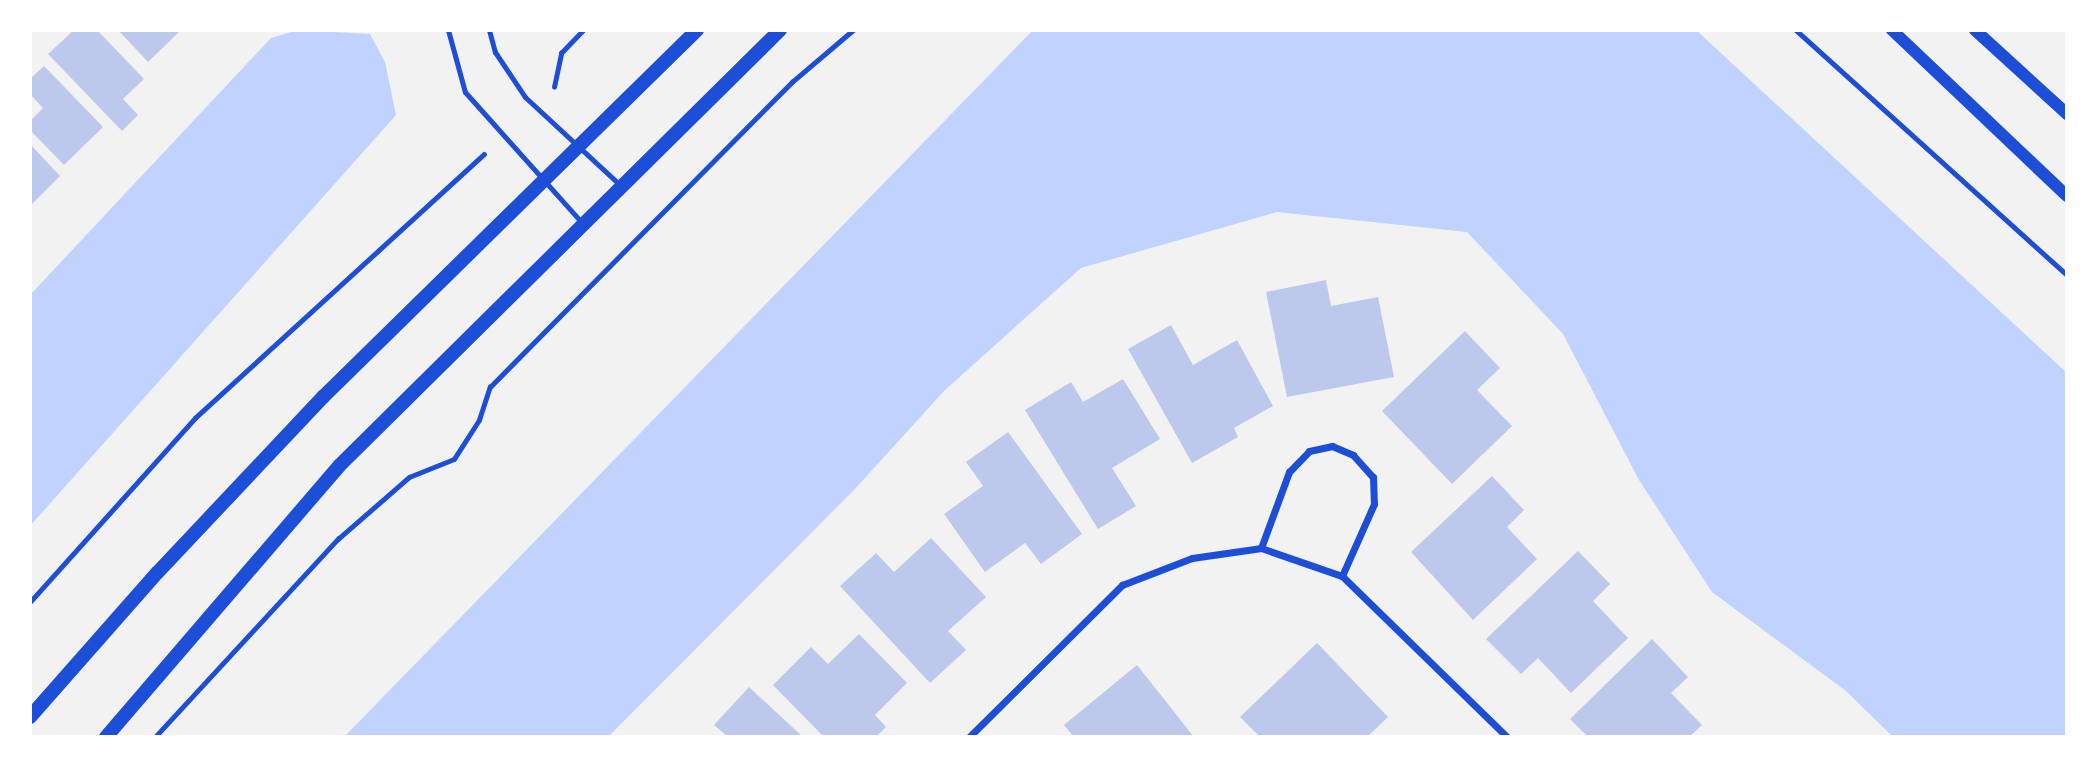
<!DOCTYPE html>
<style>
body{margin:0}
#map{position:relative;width:2097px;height:767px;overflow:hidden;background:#f2f2f2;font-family:"PT Sans Narrow",sans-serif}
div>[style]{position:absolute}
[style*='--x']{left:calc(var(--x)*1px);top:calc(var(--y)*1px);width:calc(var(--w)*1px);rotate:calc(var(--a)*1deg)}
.water>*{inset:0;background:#bfd3fe}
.building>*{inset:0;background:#bdc9ec}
.path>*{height:4.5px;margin:-2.25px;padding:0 2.25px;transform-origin:2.25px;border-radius:2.25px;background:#1d4ed8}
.service>*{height:5px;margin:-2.5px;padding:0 2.5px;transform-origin:2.5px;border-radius:2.5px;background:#1d4ed8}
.minor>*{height:7px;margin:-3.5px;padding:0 3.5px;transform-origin:3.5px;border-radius:3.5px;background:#1d4ed8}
.tertiary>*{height:12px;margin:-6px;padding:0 6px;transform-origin:6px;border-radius:6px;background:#1d4ed8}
.secondary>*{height:14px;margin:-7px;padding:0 7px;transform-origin:7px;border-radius:7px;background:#1d4ed8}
span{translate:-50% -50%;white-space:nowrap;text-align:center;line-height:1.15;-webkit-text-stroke:6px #fff;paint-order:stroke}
.frame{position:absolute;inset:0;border:32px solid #fff;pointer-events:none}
</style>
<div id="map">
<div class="water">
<i style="clip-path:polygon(298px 30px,370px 34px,385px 62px,396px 115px,30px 526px,30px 295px,271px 38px)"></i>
<i style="clip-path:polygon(1033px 30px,1696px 30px,2067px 373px,2067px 737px,1893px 737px,1846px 691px,1712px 592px,1639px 480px,1563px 334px,1467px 232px,1277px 212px,1081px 268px,944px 391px,854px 490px,608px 737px,344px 737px)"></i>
</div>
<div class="building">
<i style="clip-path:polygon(74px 30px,97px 30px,144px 79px,123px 99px,138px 115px,122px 131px,48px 54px)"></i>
<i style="clip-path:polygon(118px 30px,181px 30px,148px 62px)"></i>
<i style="clip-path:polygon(44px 66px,103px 127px,64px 165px,30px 130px,30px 121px,43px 108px,30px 94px,30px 79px)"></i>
<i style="clip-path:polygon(30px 144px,60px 176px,30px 206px)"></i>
<i style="clip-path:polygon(1326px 280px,1331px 306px,1378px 297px,1394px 377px,1287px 397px,1266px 292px)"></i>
<i style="clip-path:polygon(1171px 325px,1193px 365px,1237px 340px,1273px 406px,1234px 428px,1238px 437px,1192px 463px,1128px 349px)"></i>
<i style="clip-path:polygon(1465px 331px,1500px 368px,1477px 390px,1512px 426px,1452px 484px,1382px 411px)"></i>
<i style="clip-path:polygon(1123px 379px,1160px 439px,1112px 468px,1136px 506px,1098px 529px,1025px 410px,1071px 382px,1083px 402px)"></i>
<i style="clip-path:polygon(1008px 432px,1082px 534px,1041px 564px,1025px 543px,985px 572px,944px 514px,983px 486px,966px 462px)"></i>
<i style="clip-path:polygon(1492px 476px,1524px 510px,1507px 527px,1537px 559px,1473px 620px,1411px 552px)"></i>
<i style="clip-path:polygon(931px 538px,986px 597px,948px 631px,966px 650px,930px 683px,840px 586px,876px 553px,894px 572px)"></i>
<i style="clip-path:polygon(1578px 551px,1610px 584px,1593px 601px,1628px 638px,1571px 693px,1538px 658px,1521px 674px,1486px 639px)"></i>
<i style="clip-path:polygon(859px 634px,907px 683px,875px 715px,886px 727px,876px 737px,824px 737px,773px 685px,811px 647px,828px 664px)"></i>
<i style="clip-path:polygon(1652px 639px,1688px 677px,1671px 693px,1702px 725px,1689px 737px,1588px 737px,1570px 719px)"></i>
<i style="clip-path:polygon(1317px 643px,1388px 717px,1367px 737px,1260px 737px,1240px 717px)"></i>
<i style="clip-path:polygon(1137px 665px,1194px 737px,1074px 737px,1064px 725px)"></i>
<i style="clip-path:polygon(749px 687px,803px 737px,728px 737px,714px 725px)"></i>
</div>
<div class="path">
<i style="--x:1796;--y:30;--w:365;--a:42.1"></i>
<i style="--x:554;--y:87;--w:35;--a:-78"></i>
<i style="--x:561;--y:53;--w:32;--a:-46"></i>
<i style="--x:30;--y:602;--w:247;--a:-48.1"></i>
<i style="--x:195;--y:418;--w:391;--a:-42.4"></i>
<i style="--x:155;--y:737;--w:270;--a:-47.3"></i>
<i style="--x:338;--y:539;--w:94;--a:-41.1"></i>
<i style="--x:409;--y:477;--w:48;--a:-21.8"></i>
<i style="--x:454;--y:459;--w:46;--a:-57.3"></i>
<i style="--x:479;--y:420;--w:35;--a:-72"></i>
<i style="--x:490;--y:387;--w:429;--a:-45.3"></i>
<i style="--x:792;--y:82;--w:80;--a:-40.4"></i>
</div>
<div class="service">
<i style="--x:448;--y:30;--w:64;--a:74.7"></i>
<i style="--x:465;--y:92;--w:177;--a:48.2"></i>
<i style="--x:489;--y:30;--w:23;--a:75"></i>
<i style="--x:495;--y:52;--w:54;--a:56.3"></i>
<i style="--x:525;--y:97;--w:129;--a:42.8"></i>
</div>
<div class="minor">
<i style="--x:1261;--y:548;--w:81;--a:-69.8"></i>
<i style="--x:1289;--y:472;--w:29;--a:-46"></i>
<i style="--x:1309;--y:451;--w:24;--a:-12"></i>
<i style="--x:1332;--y:446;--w:23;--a:23"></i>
<i style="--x:1353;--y:455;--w:30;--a:48"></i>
<i style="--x:1373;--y:477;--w:27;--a:88"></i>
<i style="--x:1374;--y:504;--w:79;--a:114"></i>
<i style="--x:969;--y:737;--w:216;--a:-44.8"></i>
<i style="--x:1122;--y:585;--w:75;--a:-21.1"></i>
<i style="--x:1192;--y:558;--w:70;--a:-8.2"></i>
<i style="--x:1261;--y:548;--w:86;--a:19.1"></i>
<i style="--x:1342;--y:576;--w:231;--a:44.3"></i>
</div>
<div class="tertiary">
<i style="--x:1892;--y:30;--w:241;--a:43.5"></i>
<i style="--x:1975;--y:30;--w:125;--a:42.4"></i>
</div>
<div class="secondary">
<i style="--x:30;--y:717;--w:193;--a:-48.6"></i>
<i style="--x:158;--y:572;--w:241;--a:-46.7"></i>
<i style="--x:323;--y:397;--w:524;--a:-44.46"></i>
<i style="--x:106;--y:737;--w:357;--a:-49.3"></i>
<i style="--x:339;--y:466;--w:620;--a:-44.67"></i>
</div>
<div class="frame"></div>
</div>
